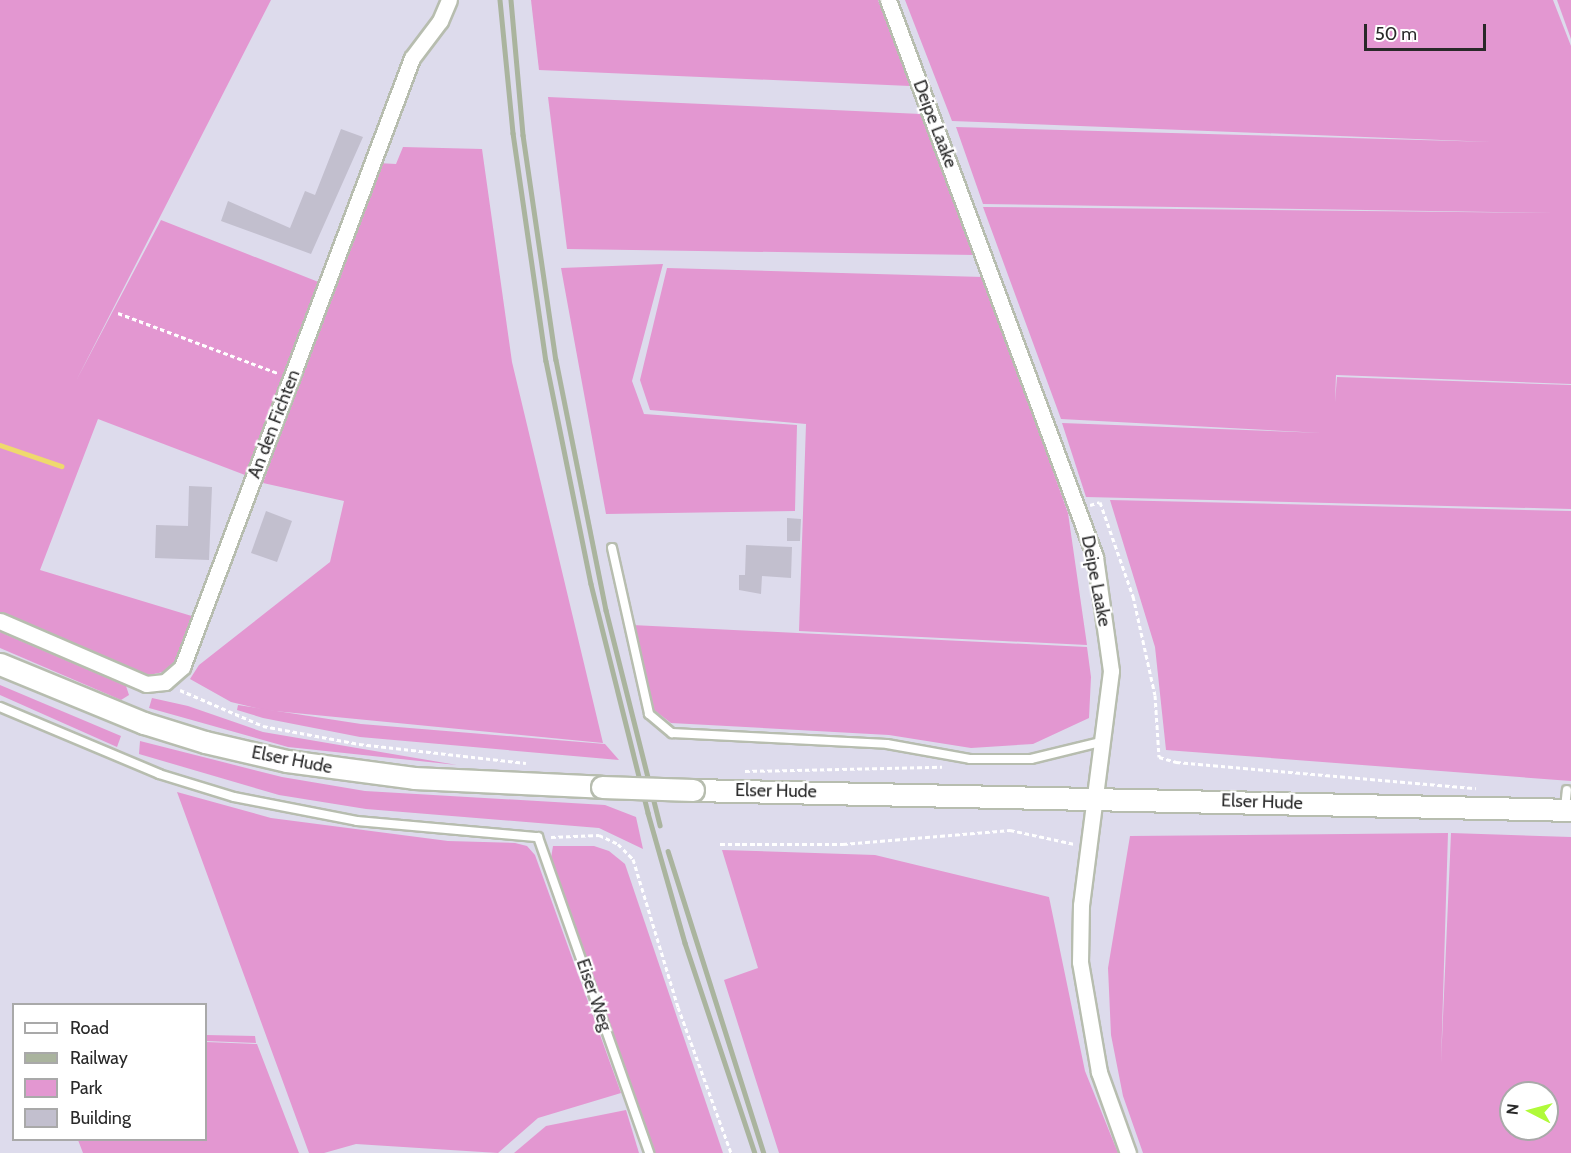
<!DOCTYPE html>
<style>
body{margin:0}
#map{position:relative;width:1571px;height:1153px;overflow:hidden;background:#dddbec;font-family:Cabin,sans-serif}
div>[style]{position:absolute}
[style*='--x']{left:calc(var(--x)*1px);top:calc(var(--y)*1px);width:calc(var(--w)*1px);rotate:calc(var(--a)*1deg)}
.green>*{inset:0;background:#e397d1}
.stream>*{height:5px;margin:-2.5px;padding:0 2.5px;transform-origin:2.5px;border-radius:2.5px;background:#efd96d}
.building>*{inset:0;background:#c2bfce}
.path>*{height:3px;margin-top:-1.5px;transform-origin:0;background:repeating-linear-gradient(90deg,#fff 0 4.5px,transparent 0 7.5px)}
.roads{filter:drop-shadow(2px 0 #b7bdaf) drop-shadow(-2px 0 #b7bdaf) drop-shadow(0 2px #b7bdaf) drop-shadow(0 -2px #b7bdaf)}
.lane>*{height:8px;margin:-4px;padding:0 4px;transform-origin:4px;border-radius:4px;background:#fff}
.street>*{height:15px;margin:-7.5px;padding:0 7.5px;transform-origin:7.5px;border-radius:7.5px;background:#fff}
.secondary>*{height:21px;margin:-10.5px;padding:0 10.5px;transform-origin:10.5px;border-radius:10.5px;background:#fff}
.rail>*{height:4.5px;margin:-2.25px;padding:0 2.25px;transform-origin:2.25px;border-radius:2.25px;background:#aab49e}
.bridges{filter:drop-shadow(2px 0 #b7bdaf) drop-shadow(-2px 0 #b7bdaf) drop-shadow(0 2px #b7bdaf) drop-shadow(0 -2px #b7bdaf)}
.secondary-bridge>*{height:21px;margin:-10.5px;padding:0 10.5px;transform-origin:10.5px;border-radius:10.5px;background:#fff}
span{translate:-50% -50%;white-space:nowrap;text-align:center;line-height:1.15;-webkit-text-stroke:4.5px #fff;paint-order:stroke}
.street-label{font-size:18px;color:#292929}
.legend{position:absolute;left:12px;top:1003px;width:195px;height:138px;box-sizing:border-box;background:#fff;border:2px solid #a9a9a9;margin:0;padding:8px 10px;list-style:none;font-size:18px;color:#292929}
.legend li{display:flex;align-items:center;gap:12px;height:30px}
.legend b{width:30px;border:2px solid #a9a9a9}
.north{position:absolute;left:1499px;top:1081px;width:60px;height:60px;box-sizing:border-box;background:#fff;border:2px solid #a9a9a9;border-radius:50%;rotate:276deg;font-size:16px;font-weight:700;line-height:24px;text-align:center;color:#292929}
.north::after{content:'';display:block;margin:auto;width:21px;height:27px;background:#b0fa39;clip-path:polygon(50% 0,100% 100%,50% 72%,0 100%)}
.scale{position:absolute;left:1364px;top:24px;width:122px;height:27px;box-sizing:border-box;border:3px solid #292929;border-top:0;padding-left:8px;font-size:18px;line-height:21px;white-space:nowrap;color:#292929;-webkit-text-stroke:4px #fff;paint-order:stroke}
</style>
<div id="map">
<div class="green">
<i style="clip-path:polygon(0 0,271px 0,76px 381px,161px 220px,321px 283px,245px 475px,98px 419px,40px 570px,195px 617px,177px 661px,163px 672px,145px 676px,0 613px)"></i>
<i style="clip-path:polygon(531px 0,878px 0,910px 86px,539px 70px)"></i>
<i style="clip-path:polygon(905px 0,1553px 0,1571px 46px,1571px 384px,1336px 375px,1335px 402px,1337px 377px,1571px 385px,1571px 509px,1086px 497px,1062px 423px,1322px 433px,1061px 419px,983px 207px,1555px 213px,983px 204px,956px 127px,1492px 142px,952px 121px)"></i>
<i style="clip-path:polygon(1557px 0,1571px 0,1571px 39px)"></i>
<i style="clip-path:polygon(548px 97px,921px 114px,975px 255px,567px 249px)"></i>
<i style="clip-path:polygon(403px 147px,482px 149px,512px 362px,603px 743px,264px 710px,231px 702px,190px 679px,199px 665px,330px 562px,344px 501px,263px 483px,378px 163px,396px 164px)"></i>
<i style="clip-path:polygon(663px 264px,632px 381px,644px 414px,797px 425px,795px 511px,606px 514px,561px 268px)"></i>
<i style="clip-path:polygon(667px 268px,983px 277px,1068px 513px,1087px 645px,799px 631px,806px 424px,650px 410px,640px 380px)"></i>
<i style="clip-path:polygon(1110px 500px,1571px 511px,1571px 781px,1166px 750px,1155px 647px)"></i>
<i style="clip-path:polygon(632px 625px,1087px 647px,1091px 677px,1089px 718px,1033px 744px,971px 748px,889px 735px,671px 723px,650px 707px)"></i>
<i style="clip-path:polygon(0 632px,126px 686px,129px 695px,121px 700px,0 648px)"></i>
<i style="clip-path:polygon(0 685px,121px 736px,117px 747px,0 695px)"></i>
<i style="clip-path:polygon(152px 698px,188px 706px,263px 732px,457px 765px,288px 747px,149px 708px)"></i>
<i style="clip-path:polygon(238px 705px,361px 724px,605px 744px,619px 760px,360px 737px,263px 718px,237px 710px)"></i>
<i style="clip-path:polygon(140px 741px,282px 777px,365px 791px,605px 805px,636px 817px,643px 849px,599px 828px,366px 809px,279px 795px,139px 754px)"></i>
<i style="clip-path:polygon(177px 792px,271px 818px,448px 841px,515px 843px,527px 846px,535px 855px,621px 1093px,538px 1118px,498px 1153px,356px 1144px,324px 1153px,309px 1153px)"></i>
<i style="clip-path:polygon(evenodd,1448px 833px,1441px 1063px,1451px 833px,1571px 837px,1571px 1153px,1143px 1153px,1123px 1096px,1111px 1035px,1108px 968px,1130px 836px,1448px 833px,1511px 1093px,1547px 1093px,1547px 1129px,1511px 1129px,1511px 1093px)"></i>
<i style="clip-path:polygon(553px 846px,594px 846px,609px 851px,625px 864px,723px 1153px,655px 1153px,551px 858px)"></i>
<i style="clip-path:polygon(722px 850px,875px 855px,1049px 897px,1085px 1071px,1118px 1153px,779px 1153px,724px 980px,758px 968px)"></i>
<i style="clip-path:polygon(206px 1035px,255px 1036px,256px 1043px,206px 1041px)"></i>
<i style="clip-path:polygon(206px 1042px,257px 1044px,299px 1153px,83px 1153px,78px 1140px,206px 1140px)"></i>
<i style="clip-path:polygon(626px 1110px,639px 1153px,514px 1153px,546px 1126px)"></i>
</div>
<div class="stream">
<i style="--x:0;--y:445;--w:65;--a:19"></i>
</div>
<div class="building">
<i style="clip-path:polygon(341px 129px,363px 137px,311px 254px,221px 221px,228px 201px,290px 228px,305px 191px,315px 195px)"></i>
<i style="clip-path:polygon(189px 486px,212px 487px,209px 560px,155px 558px,156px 525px,188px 526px)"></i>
<i style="clip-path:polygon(266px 511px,292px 521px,277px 562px,251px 553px)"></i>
<i style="clip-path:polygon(787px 518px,801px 519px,800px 541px,787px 541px)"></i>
<i style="clip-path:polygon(746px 545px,792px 547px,791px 578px,762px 576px,761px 594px,739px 590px,739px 575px,745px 575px)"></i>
</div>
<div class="path">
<i style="--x:118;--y:313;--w:171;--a:20.6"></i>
<i style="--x:1090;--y:505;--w:10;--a:-17"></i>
<i style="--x:1100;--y:502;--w:100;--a:70.7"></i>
<i style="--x:1133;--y:596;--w:101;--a:77.5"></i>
<i style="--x:1155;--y:695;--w:62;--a:86.3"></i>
<i style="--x:1159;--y:757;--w:18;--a:16"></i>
<i style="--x:1176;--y:762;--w:301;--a:5"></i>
<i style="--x:180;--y:690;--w:90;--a:23.4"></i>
<i style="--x:263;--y:726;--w:98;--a:10.6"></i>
<i style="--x:359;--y:744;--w:168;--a:6.5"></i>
<i style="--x:745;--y:771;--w:197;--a:-1.2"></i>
<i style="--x:551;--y:837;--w:48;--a:-2.4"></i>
<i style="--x:599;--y:835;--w:21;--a:25"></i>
<i style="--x:618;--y:844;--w:21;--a:45"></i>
<i style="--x:633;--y:859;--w:155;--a:73.1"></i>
<i style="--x:678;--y:1007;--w:155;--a:70"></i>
<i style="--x:720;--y:844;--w:123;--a:0"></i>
<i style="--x:843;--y:844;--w:168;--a:-4.8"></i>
<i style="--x:1010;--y:830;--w:66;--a:12.3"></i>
</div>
<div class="roads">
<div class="lane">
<i style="--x:612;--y:548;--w:170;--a:77.4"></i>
<i style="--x:649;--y:714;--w:30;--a:40"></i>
<i style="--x:672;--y:733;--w:215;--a:2.9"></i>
<i style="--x:887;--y:744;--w:84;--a:10.2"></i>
<i style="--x:970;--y:759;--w:61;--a:0"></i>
<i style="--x:1031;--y:759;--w:71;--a:-13.8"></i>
<i style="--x:0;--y:707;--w:173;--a:22.8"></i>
<i style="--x:159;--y:774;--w:78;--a:17"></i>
<i style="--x:234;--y:797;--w:125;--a:11"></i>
<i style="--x:357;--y:821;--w:182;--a:5.1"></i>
<i style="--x:538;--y:837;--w:335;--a:70.6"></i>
<i style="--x:1565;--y:808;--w:18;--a:-84"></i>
</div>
<div class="street">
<i style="--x:888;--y:0;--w:594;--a:69.61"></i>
<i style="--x:1095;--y:557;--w:115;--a:82"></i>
<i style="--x:1111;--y:671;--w:236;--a:97.3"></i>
<i style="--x:1081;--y:905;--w:57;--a:91"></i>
<i style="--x:1080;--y:962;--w:112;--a:80.2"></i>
<i style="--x:1099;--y:1072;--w:86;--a:70.3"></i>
<i style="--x:0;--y:621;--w:159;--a:23.3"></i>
<i style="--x:146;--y:684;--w:19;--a:-6"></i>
<i style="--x:165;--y:682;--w:23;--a:-41"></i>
<i style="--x:182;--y:667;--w:651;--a:-69.31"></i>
<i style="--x:412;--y:58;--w:46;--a:-52.9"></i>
<i style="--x:440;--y:21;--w:23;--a:-67"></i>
</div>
<div class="secondary">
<i style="--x:0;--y:664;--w:156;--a:22.3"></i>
<i style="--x:144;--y:723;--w:64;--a:17.3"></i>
<i style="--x:205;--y:742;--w:84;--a:13"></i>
<i style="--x:287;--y:761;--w:128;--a:7.6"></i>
<i style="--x:414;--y:778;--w:188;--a:2.7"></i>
<i style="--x:693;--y:790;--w:878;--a:1.3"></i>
</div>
</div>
<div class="rail">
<i style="--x:500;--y:0;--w:134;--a:84.4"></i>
<i style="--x:513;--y:133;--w:230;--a:81.8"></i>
<i style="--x:546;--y:361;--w:227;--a:78.6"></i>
<i style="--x:591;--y:584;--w:236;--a:76"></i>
<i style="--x:648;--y:813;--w:135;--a:74.1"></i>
<i style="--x:685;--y:943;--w:221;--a:71.6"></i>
<i style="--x:511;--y:0;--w:136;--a:84.9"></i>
<i style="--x:523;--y:135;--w:227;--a:81.7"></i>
<i style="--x:556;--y:360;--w:255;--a:78.7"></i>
<i style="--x:606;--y:610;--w:222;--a:75.9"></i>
<i style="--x:668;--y:851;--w:317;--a:72.4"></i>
</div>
<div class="bridges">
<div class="secondary-bridge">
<i style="--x:602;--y:787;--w:91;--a:1.9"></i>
</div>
</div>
<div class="street-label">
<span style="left:935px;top:124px;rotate:69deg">Deipe Laake</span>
<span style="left:274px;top:424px;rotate:-69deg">An den Fichten</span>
<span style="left:1096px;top:581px;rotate:79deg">Deipe Laake</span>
<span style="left:292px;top:760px;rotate:11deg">Elser Hude</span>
<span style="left:776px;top:791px;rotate:1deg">Elser Hude</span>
<span style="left:1262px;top:802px;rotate:2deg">Elser Hude</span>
<span style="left:594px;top:995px;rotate:71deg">Eiser Weg</span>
</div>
<ul class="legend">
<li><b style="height:8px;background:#fff"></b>Road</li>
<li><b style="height:8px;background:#aab49e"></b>Railway</li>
<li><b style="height:16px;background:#e397d1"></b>Park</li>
<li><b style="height:16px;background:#c2bfce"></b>Building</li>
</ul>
<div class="north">N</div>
<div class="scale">50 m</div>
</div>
